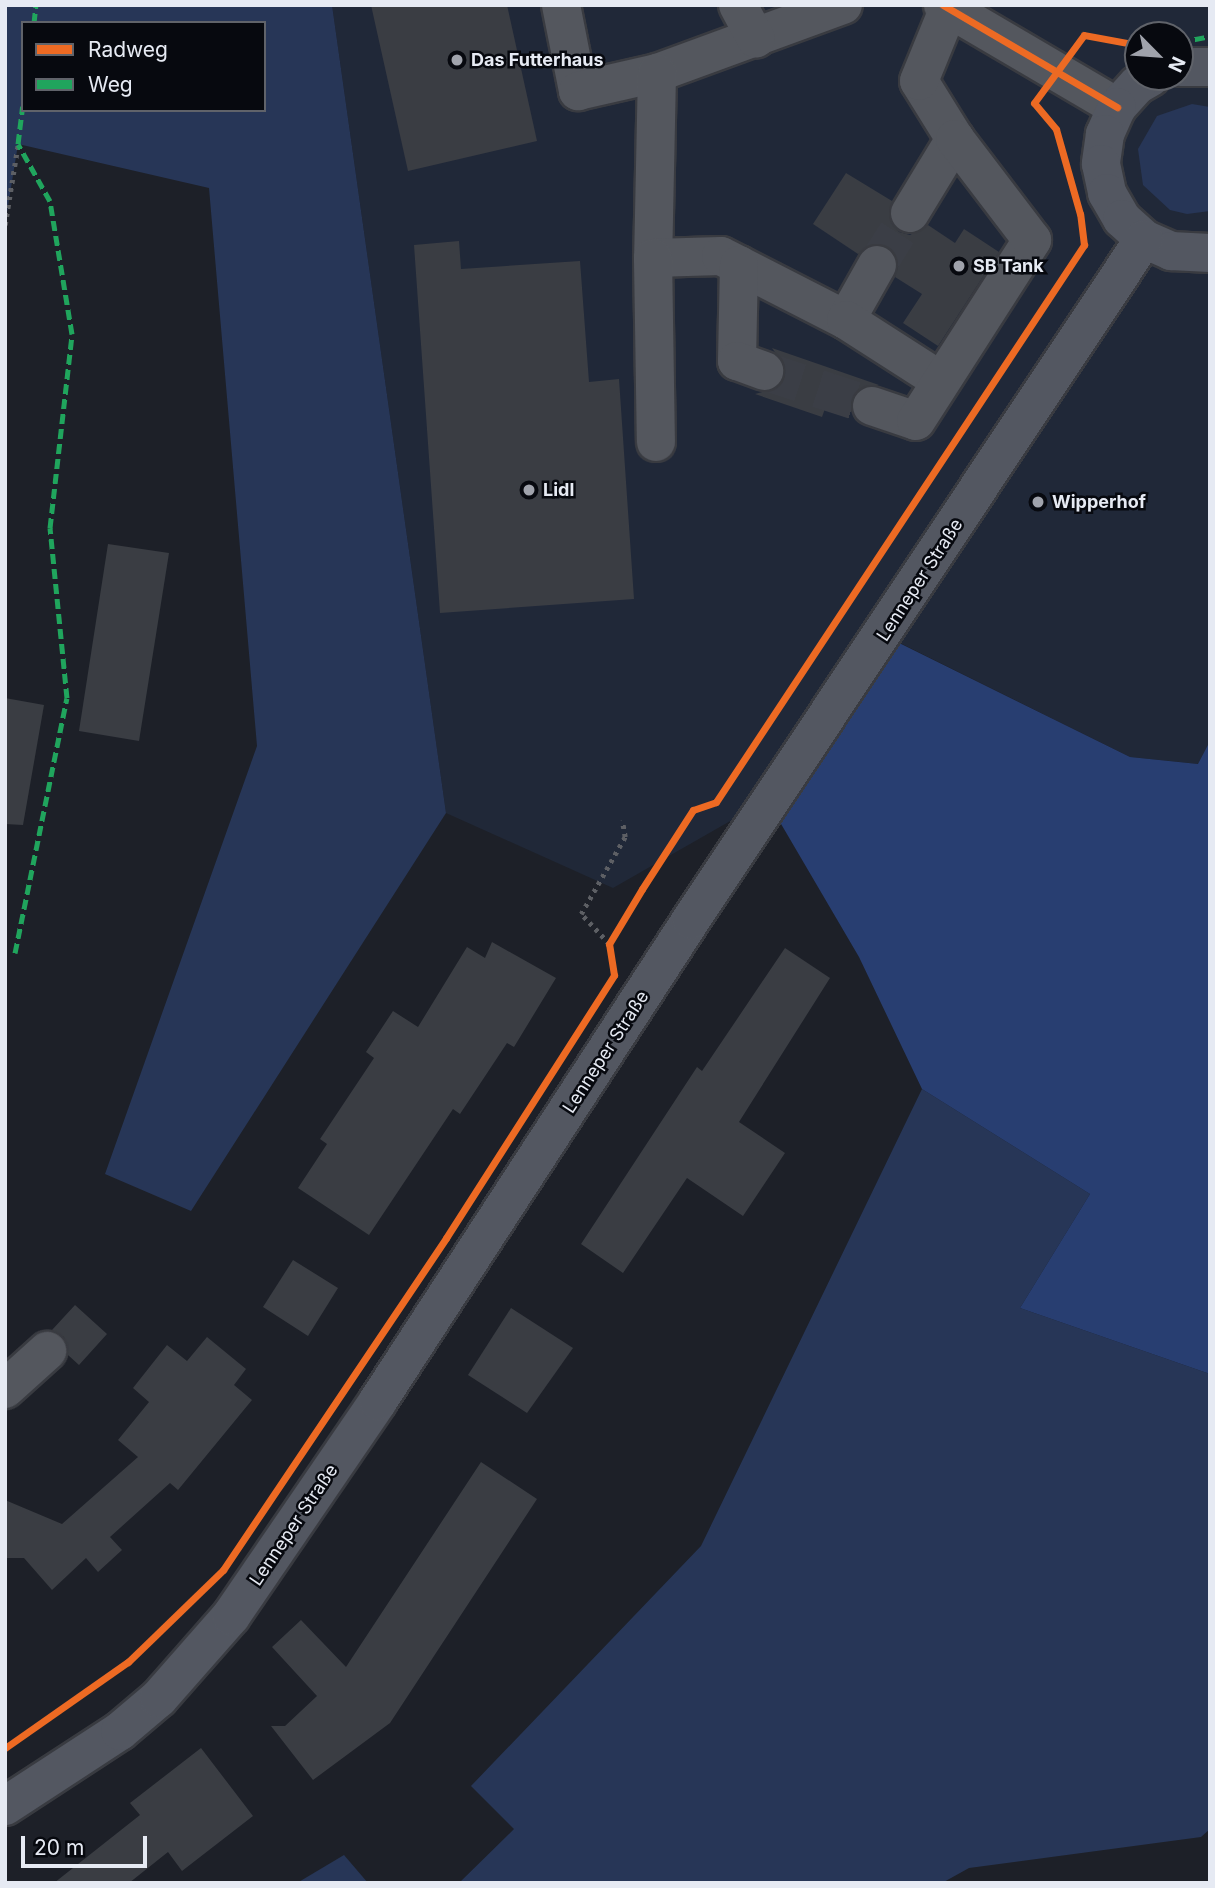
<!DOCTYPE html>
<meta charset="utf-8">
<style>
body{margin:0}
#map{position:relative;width:1215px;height:1888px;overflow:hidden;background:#1d2028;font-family:Inter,sans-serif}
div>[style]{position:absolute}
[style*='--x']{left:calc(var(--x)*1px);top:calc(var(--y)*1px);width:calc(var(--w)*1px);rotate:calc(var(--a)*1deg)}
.built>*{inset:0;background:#202838}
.green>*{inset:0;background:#273657}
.forest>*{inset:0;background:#283e71}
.building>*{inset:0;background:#3a3d43}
.minor-tunnel>*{height:38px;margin-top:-19px;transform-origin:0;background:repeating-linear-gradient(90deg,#3b3e46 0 38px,transparent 0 57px)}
.path>*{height:4.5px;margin-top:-2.25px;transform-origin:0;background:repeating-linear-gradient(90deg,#5d5f64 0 3.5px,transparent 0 8.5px)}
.roads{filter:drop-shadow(2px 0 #393b41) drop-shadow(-2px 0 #393b41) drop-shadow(0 2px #393b41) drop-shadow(0 -2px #393b41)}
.minor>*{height:38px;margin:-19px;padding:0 19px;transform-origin:19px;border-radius:19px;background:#54575e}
.major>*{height:38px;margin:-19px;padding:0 19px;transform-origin:19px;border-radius:19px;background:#535761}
.quiet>*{height:5px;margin-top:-2.5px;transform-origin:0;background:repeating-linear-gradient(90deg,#20a55d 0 10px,transparent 0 15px)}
.cycleway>*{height:7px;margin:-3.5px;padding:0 3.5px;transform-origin:3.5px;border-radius:3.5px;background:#ed6a23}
.dots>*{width:19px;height:19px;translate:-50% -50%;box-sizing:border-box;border:4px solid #07090f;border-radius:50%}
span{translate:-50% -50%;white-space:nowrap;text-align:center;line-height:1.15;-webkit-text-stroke:5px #07090f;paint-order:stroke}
.poi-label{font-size:18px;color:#e6eaf3;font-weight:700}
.left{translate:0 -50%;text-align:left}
.street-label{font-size:18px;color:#e6eaf3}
.frame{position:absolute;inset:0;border:7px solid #e6eaf3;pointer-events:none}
.legend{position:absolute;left:21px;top:21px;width:245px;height:91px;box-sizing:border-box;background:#07090f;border:2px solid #60636a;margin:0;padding:9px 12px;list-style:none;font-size:21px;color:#e6eaf3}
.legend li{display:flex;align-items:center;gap:14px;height:35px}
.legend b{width:35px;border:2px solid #60636a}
.north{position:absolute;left:1124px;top:21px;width:70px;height:70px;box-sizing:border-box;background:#07090f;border:2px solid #60636a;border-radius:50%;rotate:115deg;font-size:19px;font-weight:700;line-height:28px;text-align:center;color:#e6eaf3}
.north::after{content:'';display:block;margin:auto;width:24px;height:32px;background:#a0a3ac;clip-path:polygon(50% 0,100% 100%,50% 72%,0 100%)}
.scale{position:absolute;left:21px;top:1836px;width:126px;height:32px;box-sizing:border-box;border:4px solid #e6eaf3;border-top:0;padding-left:9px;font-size:21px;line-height:24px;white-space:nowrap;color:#e6eaf3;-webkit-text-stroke:5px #07090f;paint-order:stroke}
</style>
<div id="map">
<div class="built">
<i style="clip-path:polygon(evenodd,332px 5px,1210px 5px,1210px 741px,1199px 764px,1130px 757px,884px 635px,767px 800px,613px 888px,446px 813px,332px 5px,1138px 35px,1180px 35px,1180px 77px,1138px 77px,1138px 35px)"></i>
</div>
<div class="green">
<i style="clip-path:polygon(evenodd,5px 5px,332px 5px,446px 813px,191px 1211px,105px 1174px,257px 746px,209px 188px,18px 144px,5px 225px,5px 5px,23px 23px,264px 23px,264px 110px,23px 110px,23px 23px)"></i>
<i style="clip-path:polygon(1192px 104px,1210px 107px,1210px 211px,1187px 214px,1170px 210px,1143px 185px,1138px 149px,1157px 116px)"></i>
<i style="clip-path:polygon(922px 1089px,1090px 1194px,1020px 1308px,1210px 1374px,1210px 1829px,1201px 1837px,969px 1868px,942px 1883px,459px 1883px,514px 1829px,471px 1786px,701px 1546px)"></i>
<i style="clip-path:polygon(344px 1855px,368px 1883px,297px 1883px)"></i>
</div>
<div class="forest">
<i style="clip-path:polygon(883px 635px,1130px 757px,1198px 764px,1210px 741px,1210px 1374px,1020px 1308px,1090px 1194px,922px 1089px,859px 957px,767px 800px)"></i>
</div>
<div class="building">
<i style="clip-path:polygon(371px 5px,507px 5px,537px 141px,408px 171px)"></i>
<i style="clip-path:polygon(846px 173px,892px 201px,891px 223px,899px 232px,910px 235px,928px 225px,955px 243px,964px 229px,999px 252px,938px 346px,903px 323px,922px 294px,895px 277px,899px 264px,888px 246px,876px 243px,858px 254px,813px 224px)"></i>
<i style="clip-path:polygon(459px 241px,461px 269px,580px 261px,589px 382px,619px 379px,634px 599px,440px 613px,414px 245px)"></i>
<i style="clip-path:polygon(772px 348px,879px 385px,857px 390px,851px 412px,827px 403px,822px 417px,755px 394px,777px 388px,785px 378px,785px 367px)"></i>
<i style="clip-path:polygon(108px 544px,169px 553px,139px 741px,79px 731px)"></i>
<i style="clip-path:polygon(5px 698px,44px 705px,23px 825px,5px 824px)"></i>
<i style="clip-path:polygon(492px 942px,556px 978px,514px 1047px,507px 1043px,460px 1114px,453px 1109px,369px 1235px,298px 1188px,327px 1144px,320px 1139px,374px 1058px,366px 1052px,393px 1011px,418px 1027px,467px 947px,485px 958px)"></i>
<i style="clip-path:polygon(785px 948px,830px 978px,739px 1122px,785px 1153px,743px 1216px,687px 1178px,623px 1273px,581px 1244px,697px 1067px,702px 1071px)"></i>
<i style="clip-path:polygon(293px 1260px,338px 1288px,308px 1336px,263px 1307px)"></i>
<i style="clip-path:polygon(75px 1305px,107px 1334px,79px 1365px,68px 1355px,64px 1337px,52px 1330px)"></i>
<i style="clip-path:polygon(511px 1308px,573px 1348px,527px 1413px,468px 1375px)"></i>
<i style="clip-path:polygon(207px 1337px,246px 1369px,234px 1385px,252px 1400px,178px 1490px,170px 1483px,110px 1537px,122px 1550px,98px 1572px,86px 1558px,52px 1590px,24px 1558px,5px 1558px,5px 1500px,62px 1524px,138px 1457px,118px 1440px,149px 1402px,133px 1388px,167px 1345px,187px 1361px)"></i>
<i style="clip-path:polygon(481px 1462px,537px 1499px,390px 1723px,313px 1780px,271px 1726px,285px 1726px,317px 1696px,272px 1647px,301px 1620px,346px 1667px)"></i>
<i style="clip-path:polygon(201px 1748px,253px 1816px,182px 1871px,168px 1852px,129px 1883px,54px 1883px,140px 1815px,130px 1803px)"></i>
</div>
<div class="minor-tunnel">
<i style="--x:877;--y:265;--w:62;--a:-57.6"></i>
<i style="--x:764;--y:371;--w:114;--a:18"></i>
</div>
<div class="path">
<i style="--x:5;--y:225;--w:82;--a:-80.9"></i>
<i style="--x:609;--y:944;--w:41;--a:-133"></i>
<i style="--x:581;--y:914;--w:89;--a:-60.3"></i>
<i style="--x:625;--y:837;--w:17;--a:-100"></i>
</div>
<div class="roads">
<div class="minor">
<i style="--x:561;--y:5;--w:88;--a:78.8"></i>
<i style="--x:578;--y:91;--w:81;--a:-12.8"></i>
<i style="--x:657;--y:73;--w:198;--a:-20.1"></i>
<i style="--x:738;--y:5;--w:38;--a:62"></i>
<i style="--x:943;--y:5;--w:202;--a:30.4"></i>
<i style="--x:657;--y:73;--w:185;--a:91.2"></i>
<i style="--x:653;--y:258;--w:68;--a:-1.7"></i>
<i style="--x:721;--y:256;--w:140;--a:27.1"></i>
<i style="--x:846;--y:320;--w:63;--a:-60.6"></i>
<i style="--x:910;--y:213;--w:87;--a:-58.7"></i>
<i style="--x:955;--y:139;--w:68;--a:-121.8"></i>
<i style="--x:919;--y:81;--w:82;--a:-67.8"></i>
<i style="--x:653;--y:258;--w:184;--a:89.1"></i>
<i style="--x:739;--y:265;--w:96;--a:91.2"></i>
<i style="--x:737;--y:361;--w:29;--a:20"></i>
<i style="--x:846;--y:320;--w:113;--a:32.7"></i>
<i style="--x:872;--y:406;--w:46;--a:18.8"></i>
<i style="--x:916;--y:421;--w:215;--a:-57.3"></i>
<i style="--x:1032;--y:240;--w:127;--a:-127.3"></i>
<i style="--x:5;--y:1389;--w:57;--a:-42.1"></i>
</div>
<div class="major">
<i style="--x:1180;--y:67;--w:30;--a:0"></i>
<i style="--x:1151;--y:77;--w:16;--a:150"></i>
<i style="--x:1137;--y:85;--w:30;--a:132"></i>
<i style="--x:1117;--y:107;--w:30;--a:114"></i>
<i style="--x:1105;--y:134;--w:30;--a:98"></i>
<i style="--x:1101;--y:164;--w:30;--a:78"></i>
<i style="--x:1107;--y:193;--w:30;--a:60"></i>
<i style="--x:1122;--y:219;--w:30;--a:42"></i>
<i style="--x:1144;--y:239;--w:30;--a:24"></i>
<i style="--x:1171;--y:251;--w:39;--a:3"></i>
<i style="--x:5;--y:1806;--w:137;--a:-33.1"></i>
<i style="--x:120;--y:1731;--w:51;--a:-40.2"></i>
<i style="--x:159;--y:1698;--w:109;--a:-48.7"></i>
<i style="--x:231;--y:1616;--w:260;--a:-55.6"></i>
<i style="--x:378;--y:1401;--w:574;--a:-56.95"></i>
<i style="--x:691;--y:920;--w:818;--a:-56.37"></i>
</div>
</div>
<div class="quiet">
<i style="--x:34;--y:23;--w:18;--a:-84"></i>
<i style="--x:1180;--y:42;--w:31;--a:-11"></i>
<i style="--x:15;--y:953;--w:260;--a:-78.5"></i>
<i style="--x:67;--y:698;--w:171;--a:-95.7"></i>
<i style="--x:50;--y:528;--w:195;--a:-83.5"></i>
<i style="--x:72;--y:334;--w:135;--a:-99.4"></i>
<i style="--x:50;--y:201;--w:65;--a:-119.3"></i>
<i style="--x:18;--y:144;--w:38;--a:-83"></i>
</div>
<div class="cycleway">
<i style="--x:943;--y:5;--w:202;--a:30.4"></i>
<i style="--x:5;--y:1748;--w:150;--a:-35"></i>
<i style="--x:128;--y:1662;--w:132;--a:-44.1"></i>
<i style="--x:223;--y:1570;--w:400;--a:-56.1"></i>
<i style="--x:446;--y:1238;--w:312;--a:-57.4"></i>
<i style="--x:614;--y:975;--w:31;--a:-99"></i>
<i style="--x:609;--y:944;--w:64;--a:-59"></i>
<i style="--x:642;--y:889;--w:94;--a:-57.2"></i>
<i style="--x:693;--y:810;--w:24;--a:-19"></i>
<i style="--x:716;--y:802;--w:668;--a:-56.55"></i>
<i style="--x:1084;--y:245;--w:31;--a:-97"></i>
<i style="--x:1080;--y:214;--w:88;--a:-105.8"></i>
<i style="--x:1056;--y:129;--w:34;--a:-130"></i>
<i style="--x:1034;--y:103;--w:84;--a:-53.7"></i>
<i style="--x:1084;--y:35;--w:55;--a:10.5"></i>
</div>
<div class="dots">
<i style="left:457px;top:60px;background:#a0a3ac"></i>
<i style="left:959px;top:266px;background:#a0a3ac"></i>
<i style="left:529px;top:490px;background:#a0a3ac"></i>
<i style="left:1038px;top:502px;background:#a0a3ac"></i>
</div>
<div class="poi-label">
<span class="left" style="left:471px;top:60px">Das Futterhaus</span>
<span class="left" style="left:973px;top:266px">SB Tank</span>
<span class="left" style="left:543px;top:490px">Lidl</span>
<span class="left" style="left:1052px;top:502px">Wipperhof</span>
</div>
<div class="street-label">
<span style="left:920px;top:580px;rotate:-57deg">Lenneper Straße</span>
<span style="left:606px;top:1052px;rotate:-57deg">Lenneper Straße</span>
<span style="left:294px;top:1525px;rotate:-56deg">Lenneper Straße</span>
</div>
<div class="frame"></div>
<ul class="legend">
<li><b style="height:9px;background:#ed6a23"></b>Radweg</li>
<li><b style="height:9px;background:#20a55d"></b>Weg</li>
</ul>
<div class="north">N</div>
<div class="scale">20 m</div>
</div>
